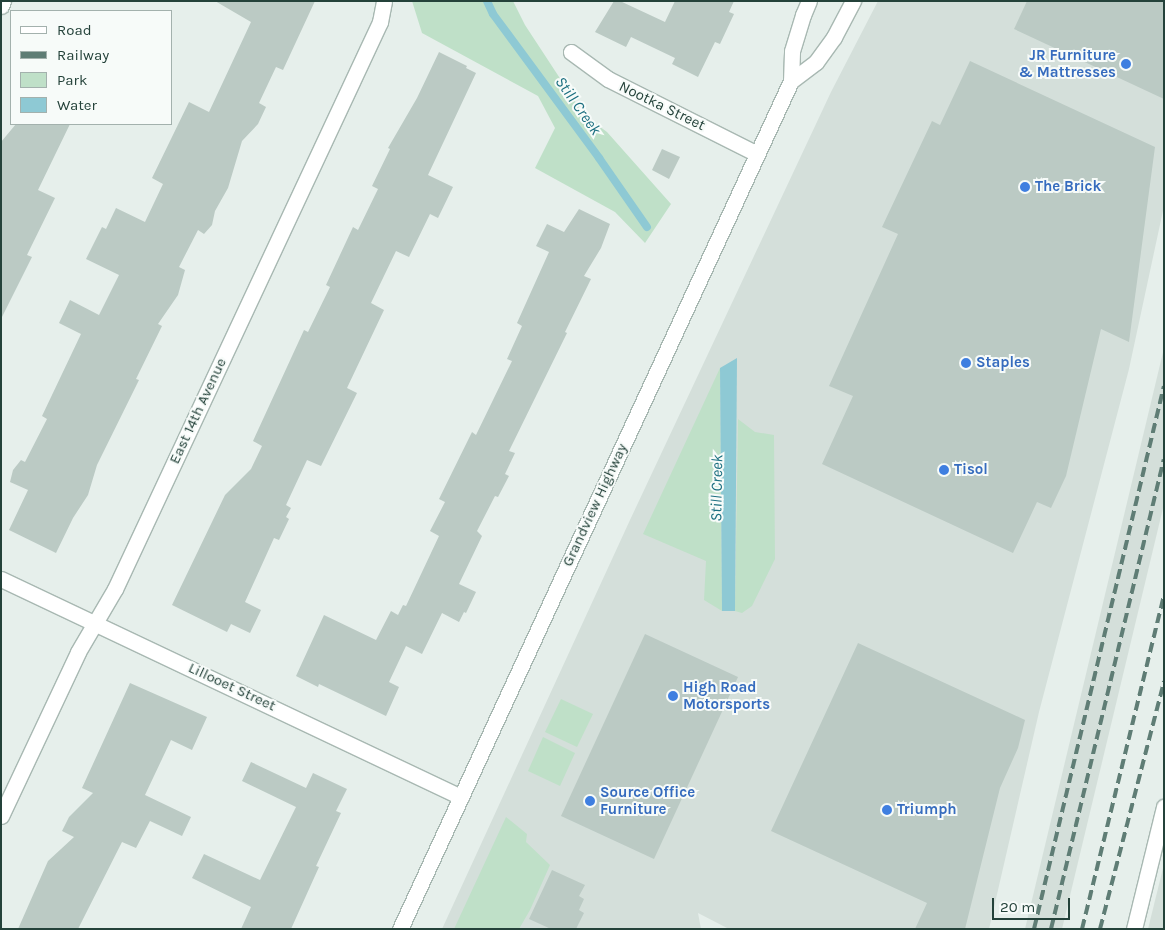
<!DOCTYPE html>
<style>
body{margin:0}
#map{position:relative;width:1165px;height:930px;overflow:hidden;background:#e6efeb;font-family:Karla,sans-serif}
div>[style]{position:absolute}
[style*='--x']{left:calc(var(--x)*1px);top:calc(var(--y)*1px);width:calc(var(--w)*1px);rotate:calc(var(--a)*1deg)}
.built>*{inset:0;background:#d4dfda}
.green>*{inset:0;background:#bfe0c8}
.water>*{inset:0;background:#8ec9d4}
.stream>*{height:8px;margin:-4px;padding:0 4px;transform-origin:4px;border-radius:4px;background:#8ec9d4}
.building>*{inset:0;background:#bbcac4}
.roads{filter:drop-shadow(1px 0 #a8b8b2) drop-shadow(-1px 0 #a8b8b2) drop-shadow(0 1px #a8b8b2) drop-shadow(0 -1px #a8b8b2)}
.minor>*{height:15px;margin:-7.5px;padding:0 7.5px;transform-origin:7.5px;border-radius:7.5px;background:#fff}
.secondary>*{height:15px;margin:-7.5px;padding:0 7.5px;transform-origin:7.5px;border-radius:7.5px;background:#fff}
.rail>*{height:4px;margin-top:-2px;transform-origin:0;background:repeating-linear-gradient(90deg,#5f7d75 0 10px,transparent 0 15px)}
.dots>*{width:14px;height:14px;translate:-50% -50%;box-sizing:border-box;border:2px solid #f7fbf9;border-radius:50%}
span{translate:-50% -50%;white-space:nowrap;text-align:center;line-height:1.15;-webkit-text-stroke:4px #f7fbf9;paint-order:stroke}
.shop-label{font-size:15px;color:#366cbe;font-weight:700}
.right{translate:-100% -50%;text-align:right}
.left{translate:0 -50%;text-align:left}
.street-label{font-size:15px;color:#24423a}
.water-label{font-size:16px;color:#1c6f80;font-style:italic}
.frame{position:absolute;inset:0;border:2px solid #24423a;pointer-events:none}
.legend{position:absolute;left:10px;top:10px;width:162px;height:115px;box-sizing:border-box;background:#f7fbf9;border:1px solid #a3b1ad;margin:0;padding:6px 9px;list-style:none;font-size:15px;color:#24423a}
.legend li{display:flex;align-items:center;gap:10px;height:25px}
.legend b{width:25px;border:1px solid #a3b1ad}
.scale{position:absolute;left:992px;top:898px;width:78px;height:22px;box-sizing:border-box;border:2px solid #24423a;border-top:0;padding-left:6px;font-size:15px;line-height:18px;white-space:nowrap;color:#24423a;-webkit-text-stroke:4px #f7fbf9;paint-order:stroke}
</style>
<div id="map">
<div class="built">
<i style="clip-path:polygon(878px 1px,1164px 1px,1164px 206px,1129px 369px,1039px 712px,989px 929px,729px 929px,698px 913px,701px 929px,442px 929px,630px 520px,831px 92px)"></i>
<i style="clip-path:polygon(1164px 348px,1164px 504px,1062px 929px,1025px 929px)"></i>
<i style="clip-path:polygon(1164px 864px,1164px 929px,1148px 929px)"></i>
</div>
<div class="green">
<i style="clip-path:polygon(412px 1px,513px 1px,525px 25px,584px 115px,607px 132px,671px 204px,645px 243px,615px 212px,535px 168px,555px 128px,538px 96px,422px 33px)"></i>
<i style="clip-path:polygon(720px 368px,722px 611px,704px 600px,706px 561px,643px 534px)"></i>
<i style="clip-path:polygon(738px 419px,755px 432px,774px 435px,775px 559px,752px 606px,742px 613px,735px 611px)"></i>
<i style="clip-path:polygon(561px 699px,593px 714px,577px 747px,545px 732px)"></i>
<i style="clip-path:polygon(543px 737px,575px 753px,560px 786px,528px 771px)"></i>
<i style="clip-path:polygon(506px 817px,527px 834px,526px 842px,550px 865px,530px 910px,519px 929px,454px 929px)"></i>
</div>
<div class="water">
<i style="clip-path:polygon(737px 358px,735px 611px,722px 611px,720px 368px)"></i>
</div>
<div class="stream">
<i style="--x:487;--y:1;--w:14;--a:65"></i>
<i style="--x:493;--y:14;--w:179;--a:53.6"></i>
<i style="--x:599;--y:158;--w:84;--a:55.2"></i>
</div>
<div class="building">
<i style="clip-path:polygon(215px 1px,315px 1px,283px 70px,276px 67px,259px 103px,266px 107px,258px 124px,242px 141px,228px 188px,215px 211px,212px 225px,204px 234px,198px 230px,179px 267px,185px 270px,178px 295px,158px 324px,162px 326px,136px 379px,139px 380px,97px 465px,88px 495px,73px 518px,56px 553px,9px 530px,28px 490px,10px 482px,13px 470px,21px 460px,25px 462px,47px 419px,42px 416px,81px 334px,59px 323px,70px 300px,99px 315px,119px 275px,86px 259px,102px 227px,106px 229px,116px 208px,145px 222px,163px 184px,152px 178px,189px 102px,209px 112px,251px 22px)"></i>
<i style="clip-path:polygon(614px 1px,620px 1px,665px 22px,675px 1px,734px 1px,729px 12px,734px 14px,720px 44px,715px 42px,698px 77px,672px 64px,675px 58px,631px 37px,626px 47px,595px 32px)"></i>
<i style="clip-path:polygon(1027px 1px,1164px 1px,1164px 99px,1014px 29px)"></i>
<i style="clip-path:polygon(439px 52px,467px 66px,466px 68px,476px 73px,428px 175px,453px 187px,438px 218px,430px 214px,409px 257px,396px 251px,371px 303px,384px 310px,347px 388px,357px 393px,321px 466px,307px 460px,286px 505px,291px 508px,286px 517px,289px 519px,279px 540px,274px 538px,245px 602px,261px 610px,250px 633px,231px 624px,227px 632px,172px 605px,225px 495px,251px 469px,262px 446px,253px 441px,304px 330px,308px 332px,330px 287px,326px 285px,353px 227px,358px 230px,378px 189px,372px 186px,390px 149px,388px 148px,417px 98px)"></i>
<i style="clip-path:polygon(970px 61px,1155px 147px,1129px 342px,1101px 329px,1066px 476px,1051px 508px,1037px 502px,1013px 553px,822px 464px,853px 396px,829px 386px,898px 234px,882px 227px,932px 121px,940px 125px)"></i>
<i style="clip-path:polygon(16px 124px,70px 124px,38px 190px,55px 198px,27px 255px,32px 257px,1px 319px,1px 142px)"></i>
<i style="clip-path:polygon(662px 149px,680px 157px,669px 179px,652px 170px)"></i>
<i style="clip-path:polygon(579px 209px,610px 224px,601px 248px,584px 276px,591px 279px,565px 332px,567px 333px,509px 451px,515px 453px,505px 474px,509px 476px,498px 497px,495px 496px,477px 531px,482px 536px,459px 584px,476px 592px,466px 613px,464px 612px,459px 622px,442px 613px,422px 654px,406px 646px,389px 682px,399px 687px,386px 716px,319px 684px,318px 687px,296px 676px,324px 615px,376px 640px,391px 611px,398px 615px,403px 605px,406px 606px,439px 536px,430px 531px,445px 502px,439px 499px,472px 432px,476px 435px,512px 361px,507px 359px,522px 326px,517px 323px,549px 252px,536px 246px,547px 224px,564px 232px)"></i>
<i style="clip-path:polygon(645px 634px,738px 677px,654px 859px,561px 816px)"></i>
<i style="clip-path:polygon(858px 643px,1025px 720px,1018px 748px,1000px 788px,965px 929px,915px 929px,927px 903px,771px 831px)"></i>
<i style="clip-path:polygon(130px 683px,207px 717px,192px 750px,171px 740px,145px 795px,191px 817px,182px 836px,150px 821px,136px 848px,122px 842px,78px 929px,18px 929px,48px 861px,74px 837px,62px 831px,69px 817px,93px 793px,82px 788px)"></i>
<i style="clip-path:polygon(251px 762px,306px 788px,313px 773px,347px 789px,336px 811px,341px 813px,316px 866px,319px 867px,291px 929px,241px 929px,251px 907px,192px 878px,204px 854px,260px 880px,296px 807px,242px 781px)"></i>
<i style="clip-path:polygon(552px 870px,585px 885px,579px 896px,584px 899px,579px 910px,584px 913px,576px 929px,551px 929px,529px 919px)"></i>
</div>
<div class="roads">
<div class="minor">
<i style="--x:1;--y:6;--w:5;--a:-68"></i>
<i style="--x:571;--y:52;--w:46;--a:36.1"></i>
<i style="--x:608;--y:79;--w:167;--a:26.7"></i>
<i style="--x:1;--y:579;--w:509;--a:25.36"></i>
<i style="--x:1;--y:816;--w:181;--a:-64.8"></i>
<i style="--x:78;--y:652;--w:73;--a:-59.6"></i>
<i style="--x:115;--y:589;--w:626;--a:-64.95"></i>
<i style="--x:380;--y:22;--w:21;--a:-79"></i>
<i style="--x:1134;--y:929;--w:126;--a:-76.2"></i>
</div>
<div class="secondary">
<i style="--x:791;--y:81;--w:31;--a:-37"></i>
<i style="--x:816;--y:62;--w:31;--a:-54"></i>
<i style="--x:834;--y:37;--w:41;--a:-62.2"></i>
<i style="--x:400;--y:929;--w:934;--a:-65.25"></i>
<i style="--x:791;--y:81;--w:30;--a:-88"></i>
<i style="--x:792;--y:51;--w:38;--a:-73"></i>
<i style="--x:803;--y:15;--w:15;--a:-67"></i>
</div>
</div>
<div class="rail">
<i style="--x:1034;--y:929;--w:558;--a:-76.54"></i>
<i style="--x:1051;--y:929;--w:483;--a:-76.5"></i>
<i style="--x:1082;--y:929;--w:343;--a:-76.2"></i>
<i style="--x:1100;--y:929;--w:256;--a:-75.5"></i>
</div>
<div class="dots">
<i style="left:1126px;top:64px;background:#3f7fe0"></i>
<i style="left:1025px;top:187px;background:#3f7fe0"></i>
<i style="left:966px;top:363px;background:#3f7fe0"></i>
<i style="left:944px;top:470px;background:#3f7fe0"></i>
<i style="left:673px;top:696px;background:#3f7fe0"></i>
<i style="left:590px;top:801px;background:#3f7fe0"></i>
<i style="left:887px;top:810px;background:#3f7fe0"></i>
</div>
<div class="shop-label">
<span class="right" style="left:1116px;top:64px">JR Furniture<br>&amp; Mattresses</span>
<span class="left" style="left:1035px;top:187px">The Brick</span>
<span class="left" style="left:976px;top:363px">Staples</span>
<span class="left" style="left:954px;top:470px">Tisol</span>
<span class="left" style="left:683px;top:696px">High Road<br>Motorsports</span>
<span class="left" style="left:600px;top:801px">Source Office<br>Furniture</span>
<span class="left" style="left:897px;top:810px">Triumph</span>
</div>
<div class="street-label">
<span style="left:662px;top:106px;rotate:26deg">Nootka Street</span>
<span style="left:198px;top:411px;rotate:-65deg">East 14th Avenue</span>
<span style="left:595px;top:505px;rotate:-65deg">Grandview Highway</span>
<span style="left:232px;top:687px;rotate:25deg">Lillooet Street</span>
</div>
<div class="water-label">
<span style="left:578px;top:106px;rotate:55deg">Still Creek</span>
<span style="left:717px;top:488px;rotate:-89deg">Still Creek</span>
</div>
<div class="frame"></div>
<ul class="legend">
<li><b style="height:6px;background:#fff"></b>Road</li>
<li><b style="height:6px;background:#5f7d75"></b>Railway</li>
<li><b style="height:14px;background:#bfe0c8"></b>Park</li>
<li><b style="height:14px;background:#8ec9d4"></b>Water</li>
</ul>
<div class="scale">20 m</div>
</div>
